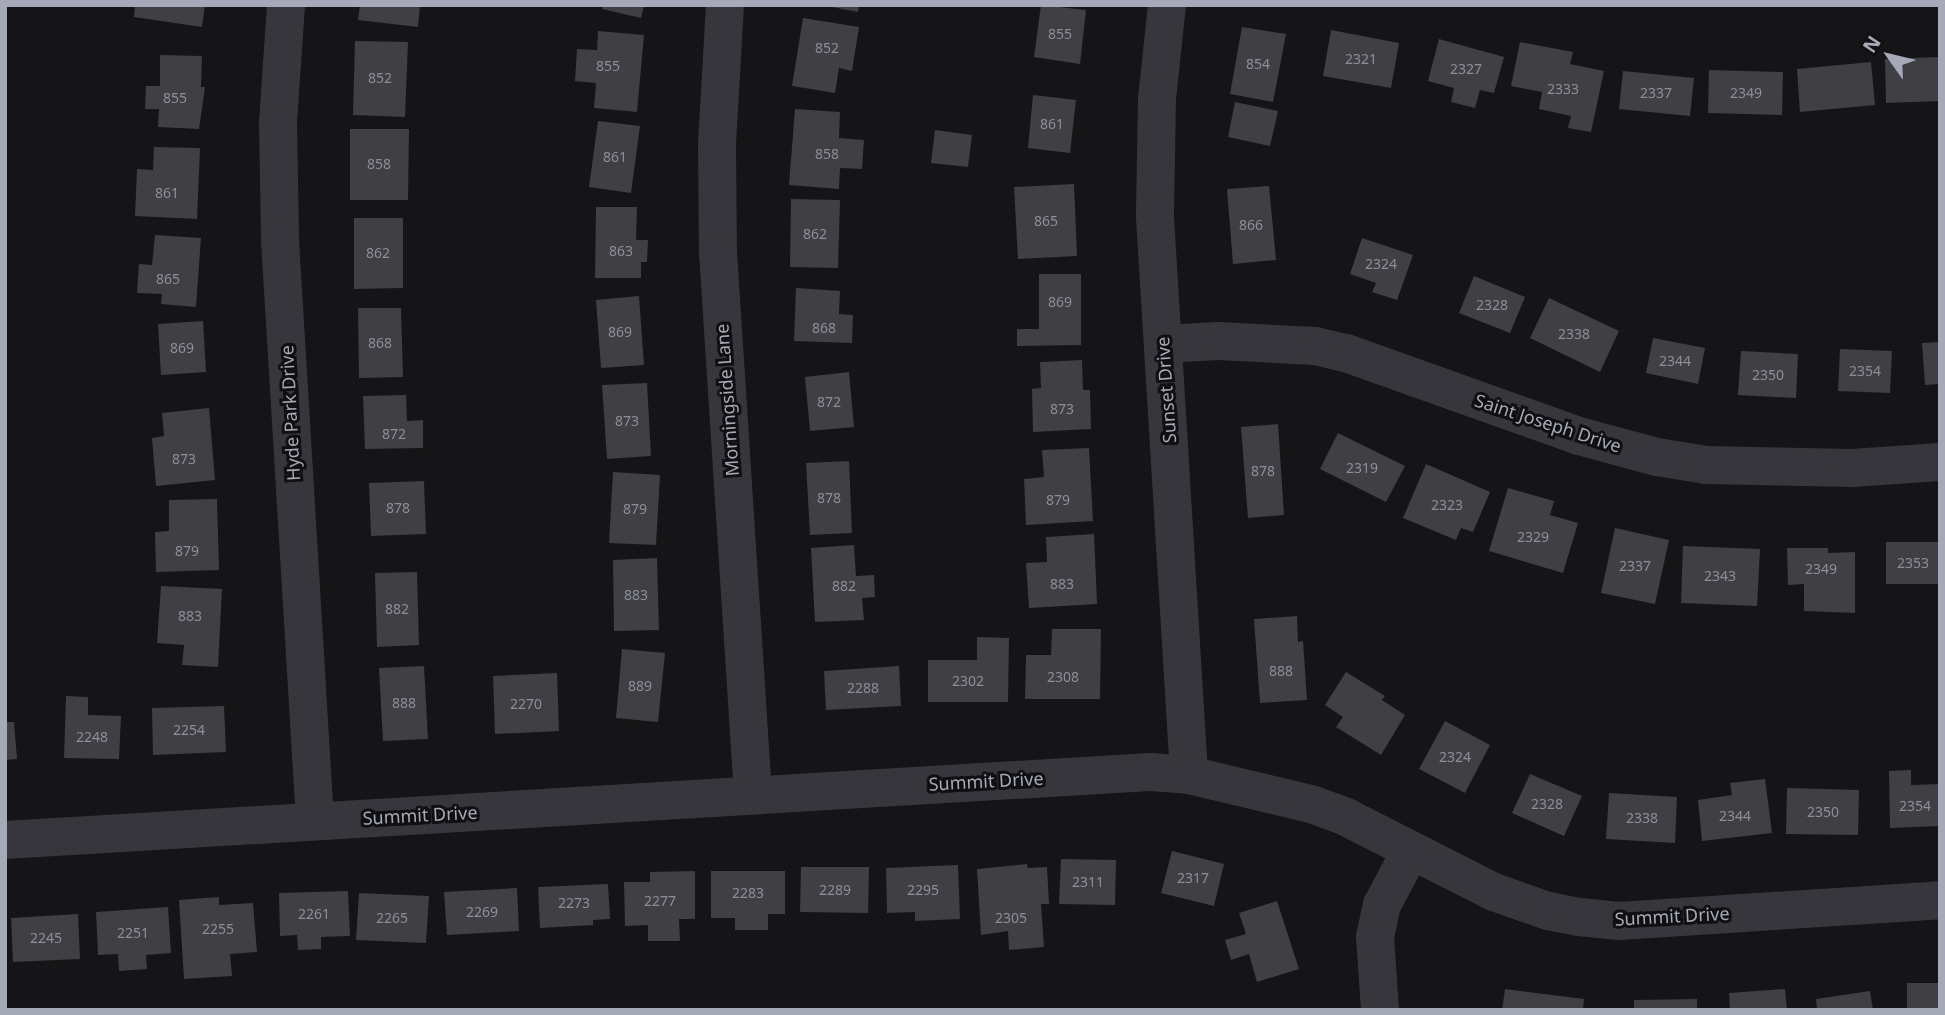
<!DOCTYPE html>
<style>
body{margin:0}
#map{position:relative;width:1945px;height:1015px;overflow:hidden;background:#151517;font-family:"Noto Sans",sans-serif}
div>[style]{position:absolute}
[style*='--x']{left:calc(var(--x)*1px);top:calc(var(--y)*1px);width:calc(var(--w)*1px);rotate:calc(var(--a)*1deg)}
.building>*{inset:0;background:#3f3f44}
.street>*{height:38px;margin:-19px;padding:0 19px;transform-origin:19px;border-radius:19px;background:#36363c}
span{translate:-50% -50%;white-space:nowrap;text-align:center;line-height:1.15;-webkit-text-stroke:6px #101012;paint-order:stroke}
.number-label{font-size:14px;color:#8c8f9b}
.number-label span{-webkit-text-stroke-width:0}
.street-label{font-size:18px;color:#a6aab8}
.frame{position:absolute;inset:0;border:7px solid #a6aab8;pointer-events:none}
.north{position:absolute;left:1854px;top:21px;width:70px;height:70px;-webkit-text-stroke:5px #101012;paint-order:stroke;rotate:304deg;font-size:19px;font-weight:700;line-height:28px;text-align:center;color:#a6aab8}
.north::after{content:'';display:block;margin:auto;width:24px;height:32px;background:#a6aab8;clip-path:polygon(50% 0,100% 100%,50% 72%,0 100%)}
</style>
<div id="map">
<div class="building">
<i style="clip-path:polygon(135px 5px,205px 5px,202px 27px,134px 17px)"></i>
<i style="clip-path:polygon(360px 5px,420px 5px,418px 27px,358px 20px)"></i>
<i style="clip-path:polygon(603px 5px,644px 5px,641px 18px,602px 9px)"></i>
<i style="clip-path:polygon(822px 5px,859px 5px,858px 12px)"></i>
<i style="clip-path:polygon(1041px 5px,1086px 10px,1080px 64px,1034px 57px)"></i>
<i style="clip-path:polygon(803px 18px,859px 27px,852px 71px,839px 68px,835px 93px,792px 86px)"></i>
<i style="clip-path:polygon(1242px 27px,1286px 34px,1273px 102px,1230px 94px)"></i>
<i style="clip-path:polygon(1331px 30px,1399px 43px,1391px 88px,1323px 76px)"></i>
<i style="clip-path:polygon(598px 31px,644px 35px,637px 112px,594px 108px,596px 83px,575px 81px,577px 49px,597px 50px)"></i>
<i style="clip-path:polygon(1439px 39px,1504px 57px,1494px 93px,1480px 90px,1475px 108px,1451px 102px,1454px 88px,1428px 81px)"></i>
<i style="clip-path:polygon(355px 41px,408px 42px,405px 117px,353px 115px)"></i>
<i style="clip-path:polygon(1520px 42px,1573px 52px,1570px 64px,1604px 71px,1591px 132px,1568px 128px,1571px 116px,1539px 109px,1542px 92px,1511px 86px)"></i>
<i style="clip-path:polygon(160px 55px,202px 56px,201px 87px,205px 87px,199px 129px,158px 127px,159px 109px,145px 109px,146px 86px,160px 86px)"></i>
<i style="clip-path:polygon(1940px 57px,1940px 101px,1886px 103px,1885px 59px)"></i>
<i style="clip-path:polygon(1871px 62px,1875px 105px,1800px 112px,1797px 69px)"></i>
<i style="clip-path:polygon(1709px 70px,1783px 72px,1782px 115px,1708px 113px)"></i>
<i style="clip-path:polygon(1623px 71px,1694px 78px,1690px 116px,1619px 109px)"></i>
<i style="clip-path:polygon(1033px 95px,1076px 100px,1070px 153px,1028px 148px)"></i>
<i style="clip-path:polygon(1235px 102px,1278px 111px,1270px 146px,1228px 137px)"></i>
<i style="clip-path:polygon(795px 109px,840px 112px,839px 138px,864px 140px,862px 169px,840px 168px,839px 189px,789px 185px)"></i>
<i style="clip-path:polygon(598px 121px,640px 126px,631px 193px,589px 187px)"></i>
<i style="clip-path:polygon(350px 129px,409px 129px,408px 200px,350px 200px)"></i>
<i style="clip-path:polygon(935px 130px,972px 135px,968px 167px,931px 163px)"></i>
<i style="clip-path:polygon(154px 147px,200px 148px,197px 219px,135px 216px,137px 169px,153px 170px)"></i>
<i style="clip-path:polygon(1074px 184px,1077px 256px,1018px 259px,1014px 187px)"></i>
<i style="clip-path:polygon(1269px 186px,1276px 260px,1233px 264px,1227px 189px)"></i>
<i style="clip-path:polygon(791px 199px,840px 200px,838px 268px,790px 267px)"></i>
<i style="clip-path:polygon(596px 207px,637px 207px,636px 240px,648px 240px,647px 262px,641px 262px,641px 278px,595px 278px)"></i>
<i style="clip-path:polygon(354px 218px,403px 218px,403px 288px,354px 289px)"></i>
<i style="clip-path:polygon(155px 235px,201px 238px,196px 307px,161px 304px,162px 294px,137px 293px,139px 264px,152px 265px)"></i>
<i style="clip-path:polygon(1362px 238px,1413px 255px,1397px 300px,1372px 292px,1376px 283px,1350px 274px)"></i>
<i style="clip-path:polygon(1039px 274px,1081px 274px,1081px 345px,1017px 346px,1017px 329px,1039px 329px)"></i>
<i style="clip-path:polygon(1474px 276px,1525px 297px,1510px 333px,1459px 313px)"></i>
<i style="clip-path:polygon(796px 288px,840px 291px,839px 314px,853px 315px,852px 343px,794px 341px)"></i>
<i style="clip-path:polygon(639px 296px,644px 365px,601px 368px,596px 300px)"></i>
<i style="clip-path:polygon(1549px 298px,1619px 331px,1600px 372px,1530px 338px)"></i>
<i style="clip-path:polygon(358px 308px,401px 308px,403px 377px,359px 378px)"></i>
<i style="clip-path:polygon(203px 321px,206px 372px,161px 375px,158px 324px)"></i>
<i style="clip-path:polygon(1653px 338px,1705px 348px,1698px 384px,1646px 373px)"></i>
<i style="clip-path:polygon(1940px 342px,1940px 384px,1925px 385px,1922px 343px)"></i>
<i style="clip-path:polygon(1840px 349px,1892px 351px,1890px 393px,1838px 391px)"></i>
<i style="clip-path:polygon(1741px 351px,1798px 354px,1796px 398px,1738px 395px)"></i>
<i style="clip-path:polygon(1082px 360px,1083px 390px,1090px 390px,1091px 429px,1033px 432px,1032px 389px,1041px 388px,1040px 362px)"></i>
<i style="clip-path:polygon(849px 372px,854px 427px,810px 431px,805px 377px)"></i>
<i style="clip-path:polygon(647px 383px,651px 456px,607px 459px,602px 385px)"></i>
<i style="clip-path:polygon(406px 395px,407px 421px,423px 420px,423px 448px,365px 449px,363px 396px)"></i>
<i style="clip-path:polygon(209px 408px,215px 480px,156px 486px,152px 438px,164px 436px,162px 413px)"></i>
<i style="clip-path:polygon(1278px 424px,1284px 515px,1248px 518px,1241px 427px)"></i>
<i style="clip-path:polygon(1338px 433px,1405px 466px,1386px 502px,1320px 469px)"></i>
<i style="clip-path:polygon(1089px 448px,1093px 521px,1026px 525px,1024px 479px,1044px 477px,1042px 450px)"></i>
<i style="clip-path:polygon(849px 461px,852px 533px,810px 535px,806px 463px)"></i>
<i style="clip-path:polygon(1426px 464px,1490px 492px,1473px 532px,1461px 528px,1456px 540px,1403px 518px)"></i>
<i style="clip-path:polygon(613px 472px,660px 475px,656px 545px,609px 543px)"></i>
<i style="clip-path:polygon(424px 481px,426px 534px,371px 536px,369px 483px)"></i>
<i style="clip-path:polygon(1508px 488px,1554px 501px,1550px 515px,1578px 523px,1563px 573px,1489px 551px)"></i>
<i style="clip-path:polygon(217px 499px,219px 570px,156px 572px,155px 532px,169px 531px,169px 500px)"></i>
<i style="clip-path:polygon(1615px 528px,1669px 540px,1655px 604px,1601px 593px)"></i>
<i style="clip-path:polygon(1094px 534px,1097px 604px,1029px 608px,1026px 563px,1047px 562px,1046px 537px)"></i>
<i style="clip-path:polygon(1886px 542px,1940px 542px,1940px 584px,1886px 584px)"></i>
<i style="clip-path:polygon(854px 545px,856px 576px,874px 575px,875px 597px,862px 598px,864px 620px,815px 622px,811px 548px)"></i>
<i style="clip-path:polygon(1683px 546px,1760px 549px,1757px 606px,1681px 603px)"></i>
<i style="clip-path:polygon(1787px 548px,1828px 548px,1828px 553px,1855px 552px,1855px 613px,1804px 611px,1804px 584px,1788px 585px)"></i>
<i style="clip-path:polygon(657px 558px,659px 630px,614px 631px,613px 560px)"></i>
<i style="clip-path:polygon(417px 572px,419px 645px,377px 647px,375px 573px)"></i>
<i style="clip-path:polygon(161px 586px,222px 589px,218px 667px,182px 665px,184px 645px,157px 643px)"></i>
<i style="clip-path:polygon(1297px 616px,1298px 642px,1303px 641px,1307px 700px,1260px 703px,1254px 619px)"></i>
<i style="clip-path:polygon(1052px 629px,1101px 629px,1100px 699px,1025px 699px,1026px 655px,1051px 655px)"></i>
<i style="clip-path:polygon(977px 637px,1009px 638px,1008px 702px,928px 702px,928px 660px,977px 660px)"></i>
<i style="clip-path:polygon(622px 649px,665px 653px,658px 722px,616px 718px)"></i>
<i style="clip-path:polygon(424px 666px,428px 739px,383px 741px,379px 668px)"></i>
<i style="clip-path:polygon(899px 666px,901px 706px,826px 710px,824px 671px)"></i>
<i style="clip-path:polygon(1346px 672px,1385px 696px,1382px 700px,1405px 715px,1381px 755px,1336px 727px,1343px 717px,1325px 705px)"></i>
<i style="clip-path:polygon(557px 673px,559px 731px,495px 734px,493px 676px)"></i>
<i style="clip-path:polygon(66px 696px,88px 697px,88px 715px,121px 716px,119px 759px,64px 758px)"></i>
<i style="clip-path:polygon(224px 706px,226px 752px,153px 755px,152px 708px)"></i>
<i style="clip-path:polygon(1445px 721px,1490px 745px,1465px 793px,1419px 769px)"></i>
<i style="clip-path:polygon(5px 722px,14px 722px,17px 759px,5px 760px)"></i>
<i style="clip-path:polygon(1911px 770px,1911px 785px,1940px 784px,1940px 826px,1890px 828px,1889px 771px)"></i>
<i style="clip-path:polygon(1530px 774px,1582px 796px,1564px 836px,1512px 813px)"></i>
<i style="clip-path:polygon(1765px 779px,1772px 833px,1702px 841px,1698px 800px,1732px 795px,1730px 783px)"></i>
<i style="clip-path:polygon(1787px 788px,1859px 790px,1858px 835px,1786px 834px)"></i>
<i style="clip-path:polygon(1609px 793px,1677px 797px,1675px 843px,1606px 839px)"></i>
<i style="clip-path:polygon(1172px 851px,1224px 864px,1214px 906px,1161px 893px)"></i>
<i style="clip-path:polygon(1061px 859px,1116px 860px,1115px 905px,1059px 904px)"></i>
<i style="clip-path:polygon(1027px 864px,1028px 868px,1047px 867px,1049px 904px,1041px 904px,1044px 947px,1009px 950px,1008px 931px,981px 935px,977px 869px)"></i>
<i style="clip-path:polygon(958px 865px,960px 919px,915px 921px,915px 912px,887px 913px,886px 868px)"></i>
<i style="clip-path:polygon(801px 867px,869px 867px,868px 913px,800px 912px)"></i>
<i style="clip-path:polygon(695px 871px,695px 919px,679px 919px,680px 941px,648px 941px,648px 925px,625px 926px,624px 882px,650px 882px,650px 872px)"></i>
<i style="clip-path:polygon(711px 871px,785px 871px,785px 914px,768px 914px,768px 930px,735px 930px,735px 918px,711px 918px)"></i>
<i style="clip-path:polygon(608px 884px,610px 919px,593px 920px,593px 925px,540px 928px,538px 887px)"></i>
<i style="clip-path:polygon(517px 888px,519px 931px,447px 935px,444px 892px)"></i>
<i style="clip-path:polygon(348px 891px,350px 936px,321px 937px,321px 949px,298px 950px,297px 935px,280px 936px,279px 893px)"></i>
<i style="clip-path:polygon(359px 893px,429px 896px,426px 943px,356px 940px)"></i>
<i style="clip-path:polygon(219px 897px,219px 905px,253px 903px,257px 952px,230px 954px,232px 976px,184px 979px,179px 900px)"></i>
<i style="clip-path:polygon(1277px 901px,1299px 969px,1257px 982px,1249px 954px,1231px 960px,1225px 940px,1246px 934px,1239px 913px)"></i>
<i style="clip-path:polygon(168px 907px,171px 953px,146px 955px,147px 969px,119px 971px,118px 954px,98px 955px,96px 912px)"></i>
<i style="clip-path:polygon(78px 914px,80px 959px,13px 962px,11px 918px)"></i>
<i style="clip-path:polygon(1907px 983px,1940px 983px,1940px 1010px,1907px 1010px)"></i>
<i style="clip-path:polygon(1505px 989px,1584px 999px,1583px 1010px,1502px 1010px)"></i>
<i style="clip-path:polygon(1785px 989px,1787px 1010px,1730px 1010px,1729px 993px)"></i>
<i style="clip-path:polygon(1870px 991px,1873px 1010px,1817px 1010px,1816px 999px)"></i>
<i style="clip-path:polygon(1697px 999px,1697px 1010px,1634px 1010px,1634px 1000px)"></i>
</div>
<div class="street">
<i style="--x:286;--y:5;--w:117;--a:93.9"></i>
<i style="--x:278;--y:122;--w:118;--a:89"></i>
<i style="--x:280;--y:240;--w:582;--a:86.55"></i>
<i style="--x:725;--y:5;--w:139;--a:93.3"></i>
<i style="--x:717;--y:144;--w:108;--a:89.5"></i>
<i style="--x:718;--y:252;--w:544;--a:86.31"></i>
<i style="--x:1167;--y:5;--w:94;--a:96.1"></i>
<i style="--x:1157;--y:98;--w:119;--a:91"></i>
<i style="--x:1155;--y:217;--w:559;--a:86.51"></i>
<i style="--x:1163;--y:344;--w:55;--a:-3.1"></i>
<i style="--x:1218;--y:341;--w:97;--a:3"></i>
<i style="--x:1315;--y:346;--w:32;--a:13"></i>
<i style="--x:1346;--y:353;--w:247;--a:19.6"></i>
<i style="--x:1579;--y:436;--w:81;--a:15.1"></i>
<i style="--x:1657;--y:457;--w:50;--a:9.3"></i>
<i style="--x:1706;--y:465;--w:146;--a:1.2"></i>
<i style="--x:1852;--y:468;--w:88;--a:-3.9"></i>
<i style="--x:5;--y:840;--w:1147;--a:-3.4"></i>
<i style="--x:1150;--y:772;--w:39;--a:4"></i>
<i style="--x:1189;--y:775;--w:125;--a:13.4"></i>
<i style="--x:1311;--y:804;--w:37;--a:20"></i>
<i style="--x:1346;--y:817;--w:166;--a:26.9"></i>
<i style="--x:1494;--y:892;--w:57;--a:19.4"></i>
<i style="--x:1548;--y:911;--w:32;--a:11"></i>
<i style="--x:1579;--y:917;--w:40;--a:5.7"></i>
<i style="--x:1619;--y:921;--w:322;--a:-3.7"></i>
<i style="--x:1380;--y:1010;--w:73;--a:-93.9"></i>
<i style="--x:1375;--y:937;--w:33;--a:-78"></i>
<i style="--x:1382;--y:905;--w:62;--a:-62.2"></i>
</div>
<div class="number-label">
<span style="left:1060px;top:34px">855</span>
<span style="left:827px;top:48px">852</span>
<span style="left:1361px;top:59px">2321</span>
<span style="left:1258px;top:64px">854</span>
<span style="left:608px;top:66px">855</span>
<span style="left:1466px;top:69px">2327</span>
<span style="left:380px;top:78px">852</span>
<span style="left:1563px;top:89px">2333</span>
<span style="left:1656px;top:93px">2337</span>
<span style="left:1746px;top:93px">2349</span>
<span style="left:175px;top:98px">855</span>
<span style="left:1052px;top:124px">861</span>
<span style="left:827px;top:154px">858</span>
<span style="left:615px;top:157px">861</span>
<span style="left:379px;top:164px">858</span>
<span style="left:167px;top:193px">861</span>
<span style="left:1046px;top:221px">865</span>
<span style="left:1251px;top:225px">866</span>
<span style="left:815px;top:234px">862</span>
<span style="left:621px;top:251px">863</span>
<span style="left:378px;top:253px">862</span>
<span style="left:1381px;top:264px">2324</span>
<span style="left:168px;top:279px">865</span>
<span style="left:1060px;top:302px">869</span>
<span style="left:1492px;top:305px">2328</span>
<span style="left:824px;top:328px">868</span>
<span style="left:620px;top:332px">869</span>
<span style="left:1574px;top:334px">2338</span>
<span style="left:380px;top:343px">868</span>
<span style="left:182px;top:348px">869</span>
<span style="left:1675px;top:361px">2344</span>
<span style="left:1865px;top:371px">2354</span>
<span style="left:1768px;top:375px">2350</span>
<span style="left:829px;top:402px">872</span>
<span style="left:1062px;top:409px">873</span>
<span style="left:627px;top:421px">873</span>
<span style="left:394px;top:434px">872</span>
<span style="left:184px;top:459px">873</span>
<span style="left:1362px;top:468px">2319</span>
<span style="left:1263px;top:471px">878</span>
<span style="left:829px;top:498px">878</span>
<span style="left:1058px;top:500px">879</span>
<span style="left:1447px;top:505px">2323</span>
<span style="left:398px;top:508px">878</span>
<span style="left:635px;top:509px">879</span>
<span style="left:1533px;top:537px">2329</span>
<span style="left:187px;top:551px">879</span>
<span style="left:1913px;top:563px">2353</span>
<span style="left:1635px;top:566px">2337</span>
<span style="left:1821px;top:569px">2349</span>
<span style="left:1720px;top:576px">2343</span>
<span style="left:1062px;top:584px">883</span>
<span style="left:844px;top:586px">882</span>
<span style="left:636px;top:595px">883</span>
<span style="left:397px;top:609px">882</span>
<span style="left:190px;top:616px">883</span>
<span style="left:1281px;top:671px">888</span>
<span style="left:1063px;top:677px">2308</span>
<span style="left:968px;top:681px">2302</span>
<span style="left:640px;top:686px">889</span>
<span style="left:863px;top:688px">2288</span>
<span style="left:404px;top:703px">888</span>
<span style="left:526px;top:704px">2270</span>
<span style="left:189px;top:730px">2254</span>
<span style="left:92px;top:737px">2248</span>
<span style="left:1455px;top:757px">2324</span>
<span style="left:1547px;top:804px">2328</span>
<span style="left:1915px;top:806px">2354</span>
<span style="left:1823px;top:812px">2350</span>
<span style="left:1735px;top:816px">2344</span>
<span style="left:1642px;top:818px">2338</span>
<span style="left:1193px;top:878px">2317</span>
<span style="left:1088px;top:882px">2311</span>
<span style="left:835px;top:890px">2289</span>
<span style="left:923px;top:890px">2295</span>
<span style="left:748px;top:893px">2283</span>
<span style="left:660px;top:901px">2277</span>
<span style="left:574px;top:903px">2273</span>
<span style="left:482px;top:912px">2269</span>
<span style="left:314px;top:914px">2261</span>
<span style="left:392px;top:918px">2265</span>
<span style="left:1011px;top:918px">2305</span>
<span style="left:218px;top:929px">2255</span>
<span style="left:133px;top:933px">2251</span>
<span style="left:46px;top:938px">2245</span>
</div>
<div class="street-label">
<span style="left:1166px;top:390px;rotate:-94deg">Sunset Drive</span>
<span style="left:727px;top:400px;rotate:-94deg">Morningside Lane</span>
<span style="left:290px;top:413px;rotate:-93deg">Hyde Park Drive</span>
<span style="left:1548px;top:423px;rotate:18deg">Saint Joseph Drive</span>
<span style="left:986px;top:781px;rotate:-3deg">Summit Drive</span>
<span style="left:420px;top:815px;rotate:-3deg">Summit Drive</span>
<span style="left:1672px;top:916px;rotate:-3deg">Summit Drive</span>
</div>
<div class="frame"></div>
<div class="north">N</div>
</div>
